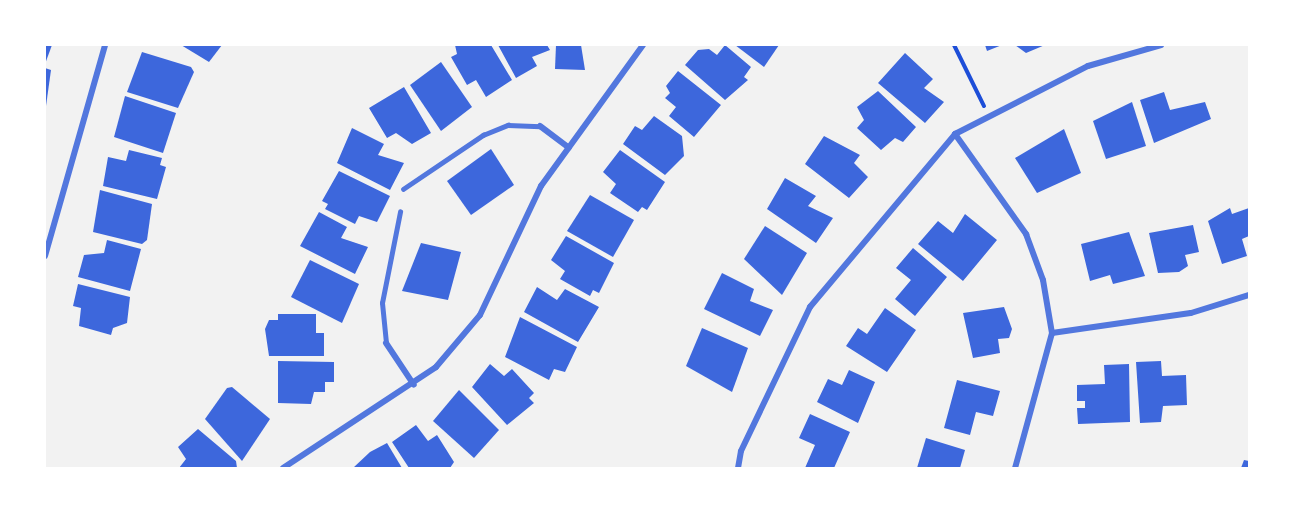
<!DOCTYPE html>
<style>
body{margin:0}
#map{position:relative;width:1294px;height:513px;overflow:hidden;background:#f2f2f2;font-family:Overpass,sans-serif}
div>[style]{position:absolute}
[style*='--x']{left:calc(var(--x)*1px);top:calc(var(--y)*1px);width:calc(var(--w)*1px);rotate:calc(var(--a)*1deg)}
.building>*{inset:0;background:#3d67dc}
.path>*{height:4px;margin:-2px;padding:0 2px;transform-origin:2px;border-radius:2px;background:#1d4ed8}
.service>*{height:4.5px;margin:-2.25px;padding:0 2.25px;transform-origin:2.25px;border-radius:2.25px;background:#5277de}
.minor>*{height:6px;margin:-3px;padding:0 3px;transform-origin:3px;border-radius:3px;background:#5277de}
span{translate:-50% -50%;white-space:nowrap;text-align:center;line-height:1.15;-webkit-text-stroke:4.5px #fff;paint-order:stroke}
.frame{position:absolute;inset:0;border:46px solid #fff;pointer-events:none}
</style>
<div id="map">
<div class="building">
<i style="clip-path:polygon(45px 45px,52px 45px,45px 64px)"></i>
<i style="clip-path:polygon(181px 45px,222px 45px,209px 62px)"></i>
<i style="clip-path:polygon(455px 45px,491px 45px,512px 80px,486px 97px,476px 80px,467px 85px,451px 57px,457px 54px)"></i>
<i style="clip-path:polygon(498px 45px,547px 45px,550px 50px,532px 57px,537px 66px,516px 78px)"></i>
<i style="clip-path:polygon(556px 45px,581px 45px,585px 70px,555px 69px)"></i>
<i style="clip-path:polygon(725px 45px,751px 67px,744px 77px,748px 80px,725px 100px,685px 65px,698px 50px,709px 49px,717px 55px)"></i>
<i style="clip-path:polygon(735px 45px,779px 45px,764px 67px)"></i>
<i style="clip-path:polygon(985px 45px,1002px 45px,987px 51px)"></i>
<i style="clip-path:polygon(1015px 45px,1045px 45px,1026px 53px)"></i>
<i style="clip-path:polygon(142px 52px,191px 67px,194px 72px,178px 108px,127px 92px)"></i>
<i style="clip-path:polygon(905px 53px,933px 79px,924px 88px,944px 102px,925px 123px,878px 83px)"></i>
<i style="clip-path:polygon(441px 62px,472px 107px,441px 131px,410px 85px)"></i>
<i style="clip-path:polygon(45px 68px,51px 70px,46px 106px,45px 106px)"></i>
<i style="clip-path:polygon(678px 71px,721px 105px,694px 137px,669px 116px,676px 107px,665px 98px,670px 93px,666px 86px)"></i>
<i style="clip-path:polygon(404px 87px,431px 133px,412px 144px,396px 133px,387px 138px,369px 108px)"></i>
<i style="clip-path:polygon(878px 91px,916px 127px,903px 142px,895px 138px,881px 150px,857px 128px,864px 120px,857px 107px)"></i>
<i style="clip-path:polygon(1164px 92px,1170px 110px,1205px 102px,1211px 119px,1154px 143px,1140px 100px)"></i>
<i style="clip-path:polygon(125px 96px,176px 113px,163px 153px,114px 137px)"></i>
<i style="clip-path:polygon(1132px 102px,1146px 146px,1106px 159px,1093px 121px)"></i>
<i style="clip-path:polygon(654px 116px,682px 136px,684px 156px,665px 175px,623px 144px,635px 126px,642px 130px)"></i>
<i style="clip-path:polygon(352px 128px,384px 144px,378px 155px,404px 163px,390px 190px,337px 163px)"></i>
<i style="clip-path:polygon(1064px 129px,1081px 173px,1037px 193px,1015px 158px)"></i>
<i style="clip-path:polygon(824px 136px,860px 155px,854px 163px,868px 177px,849px 198px,805px 164px)"></i>
<i style="clip-path:polygon(491px 149px,514px 185px,471px 215px,447px 181px)"></i>
<i style="clip-path:polygon(129px 150px,162px 158px,160px 165px,166px 167px,157px 199px,103px 186px,108px 157px,126px 161px)"></i>
<i style="clip-path:polygon(620px 150px,665px 182px,647px 210px,642px 207px,638px 212px,610px 193px,616px 184px,603px 172px)"></i>
<i style="clip-path:polygon(339px 171px,390px 196px,377px 222px,359px 216px,355px 224px,325px 209px,328px 204px,322px 201px)"></i>
<i style="clip-path:polygon(785px 178px,816px 196px,808px 206px,833px 218px,816px 243px,767px 209px)"></i>
<i style="clip-path:polygon(100px 190px,152px 204px,147px 240px,142px 244px,93px 232px)"></i>
<i style="clip-path:polygon(590px 195px,634px 220px,613px 257px,567px 231px)"></i>
<i style="clip-path:polygon(1230px 208px,1232px 214px,1249px 208px,1249px 236px,1242px 239px,1247px 256px,1222px 264px,1208px 221px)"></i>
<i style="clip-path:polygon(319px 212px,347px 227px,341px 238px,368px 247px,355px 274px,300px 246px)"></i>
<i style="clip-path:polygon(965px 214px,997px 240px,963px 281px,918px 244px,938px 221px,953px 233px)"></i>
<i style="clip-path:polygon(1193px 225px,1199px 252px,1185px 255px,1188px 266px,1179px 272px,1158px 273px,1149px 233px)"></i>
<i style="clip-path:polygon(765px 226px,807px 253px,782px 295px,744px 259px)"></i>
<i style="clip-path:polygon(1129px 232px,1145px 276px,1113px 284px,1110px 275px,1090px 281px,1081px 244px)"></i>
<i style="clip-path:polygon(566px 236px,614px 263px,599px 293px,593px 290px,590px 296px,560px 279px,565px 271px,551px 260px)"></i>
<i style="clip-path:polygon(107px 240px,141px 249px,130px 291px,78px 277px,84px 255px,104px 253px)"></i>
<i style="clip-path:polygon(421px 243px,461px 252px,448px 300px,402px 291px)"></i>
<i style="clip-path:polygon(913px 248px,947px 277px,915px 316px,895px 299px,911px 280px,896px 268px)"></i>
<i style="clip-path:polygon(310px 260px,359px 284px,342px 323px,291px 297px)"></i>
<i style="clip-path:polygon(722px 273px,754px 289px,750px 301px,773px 310px,760px 336px,704px 309px)"></i>
<i style="clip-path:polygon(78px 284px,130px 297px,127px 323px,113px 328px,111px 335px,79px 326px,81px 308px,73px 306px)"></i>
<i style="clip-path:polygon(537px 287px,557px 300px,565px 289px,599px 307px,578px 342px,524px 312px)"></i>
<i style="clip-path:polygon(1004px 307px,1012px 329px,1009px 338px,998px 339px,1000px 353px,973px 358px,963px 313px)"></i>
<i style="clip-path:polygon(885px 308px,916px 330px,887px 372px,846px 346px,858px 328px,867px 334px)"></i>
<i style="clip-path:polygon(278px 314px,316px 314px,316px 333px,324px 333px,324px 356px,269px 356px,265px 329px,269px 320px,278px 320px)"></i>
<i style="clip-path:polygon(520px 317px,577px 347px,565px 372px,554px 369px,549px 380px,505px 357px)"></i>
<i style="clip-path:polygon(702px 328px,748px 348px,732px 392px,686px 366px)"></i>
<i style="clip-path:polygon(278px 361px,334px 362px,334px 382px,325px 382px,325px 392px,314px 392px,311px 404px,278px 403px)"></i>
<i style="clip-path:polygon(1161px 361px,1162px 376px,1186px 375px,1187px 405px,1163px 406px,1161px 422px,1140px 423px,1136px 362px)"></i>
<i style="clip-path:polygon(490px 364px,504px 376px,512px 369px,534px 393px,529px 398px,534px 403px,507px 425px,472px 387px)"></i>
<i style="clip-path:polygon(1129px 364px,1130px 422px,1078px 424px,1077px 408px,1085px 408px,1085px 401px,1077px 401px,1077px 385px,1105px 384px,1104px 365px)"></i>
<i style="clip-path:polygon(849px 370px,875px 382px,858px 423px,817px 402px,828px 379px,842px 385px)"></i>
<i style="clip-path:polygon(957px 380px,1000px 391px,993px 416px,976px 412px,970px 435px,944px 428px)"></i>
<i style="clip-path:polygon(227px 388px,232px 387px,270px 419px,242px 461px,205px 419px)"></i>
<i style="clip-path:polygon(459px 390px,499px 430px,474px 458px,433px 421px)"></i>
<i style="clip-path:polygon(810px 414px,850px 432px,834px 468px,805px 468px,815px 445px,799px 438px)"></i>
<i style="clip-path:polygon(416px 425px,428px 441px,437px 435px,454px 462px,450px 468px,409px 468px,392px 442px)"></i>
<i style="clip-path:polygon(198px 429px,236px 461px,237px 468px,179px 468px,186px 459px,178px 447px)"></i>
<i style="clip-path:polygon(926px 438px,965px 450px,960px 468px,917px 468px)"></i>
<i style="clip-path:polygon(387px 443px,402px 468px,353px 468px,370px 452px)"></i>
<i style="clip-path:polygon(1244px 460px,1249px 461px,1249px 468px,1241px 468px)"></i>
</div>
<div class="path">
<i style="--x:954;--y:45;--w:68;--a:63.8"></i>
</div>
<div class="service">
<i style="--x:403;--y:189;--w:97;--a:-34"></i>
<i style="--x:483;--y:135;--w:27;--a:-22"></i>
<i style="--x:508;--y:125;--w:32;--a:2"></i>
<i style="--x:386;--y:343;--w:40;--a:-95.7"></i>
<i style="--x:382;--y:303;--w:93;--a:-78.8"></i>
</div>
<div class="minor">
<i style="--x:540;--y:126;--w:36;--a:37"></i>
<i style="--x:955;--y:134;--w:123;--a:54.6"></i>
<i style="--x:1026;--y:234;--w:49;--a:69.7"></i>
<i style="--x:1043;--y:280;--w:54;--a:80.4"></i>
<i style="--x:1052;--y:333;--w:140;--a:105.3"></i>
<i style="--x:45;--y:256;--w:219;--a:-74.1"></i>
<i style="--x:1052;--y:333;--w:140;--a:-8.2"></i>
<i style="--x:1191;--y:313;--w:61;--a:-17.2"></i>
<i style="--x:386;--y:343;--w:50;--a:56.3"></i>
<i style="--x:283;--y:468;--w:183;--a:-33.4"></i>
<i style="--x:436;--y:367;--w:68;--a:-49.8"></i>
<i style="--x:480;--y:315;--w:143;--a:-64.7"></i>
<i style="--x:541;--y:186;--w:174;--a:-54.1"></i>
<i style="--x:738;--y:468;--w:17;--a:-80"></i>
<i style="--x:741;--y:451;--w:160;--a:-64.4"></i>
<i style="--x:810;--y:307;--w:226;--a:-50"></i>
<i style="--x:955;--y:134;--w:149;--a:-27.1"></i>
<i style="--x:1088;--y:66;--w:76;--a:-16"></i>
</div>
<div class="frame"></div>
</div>
